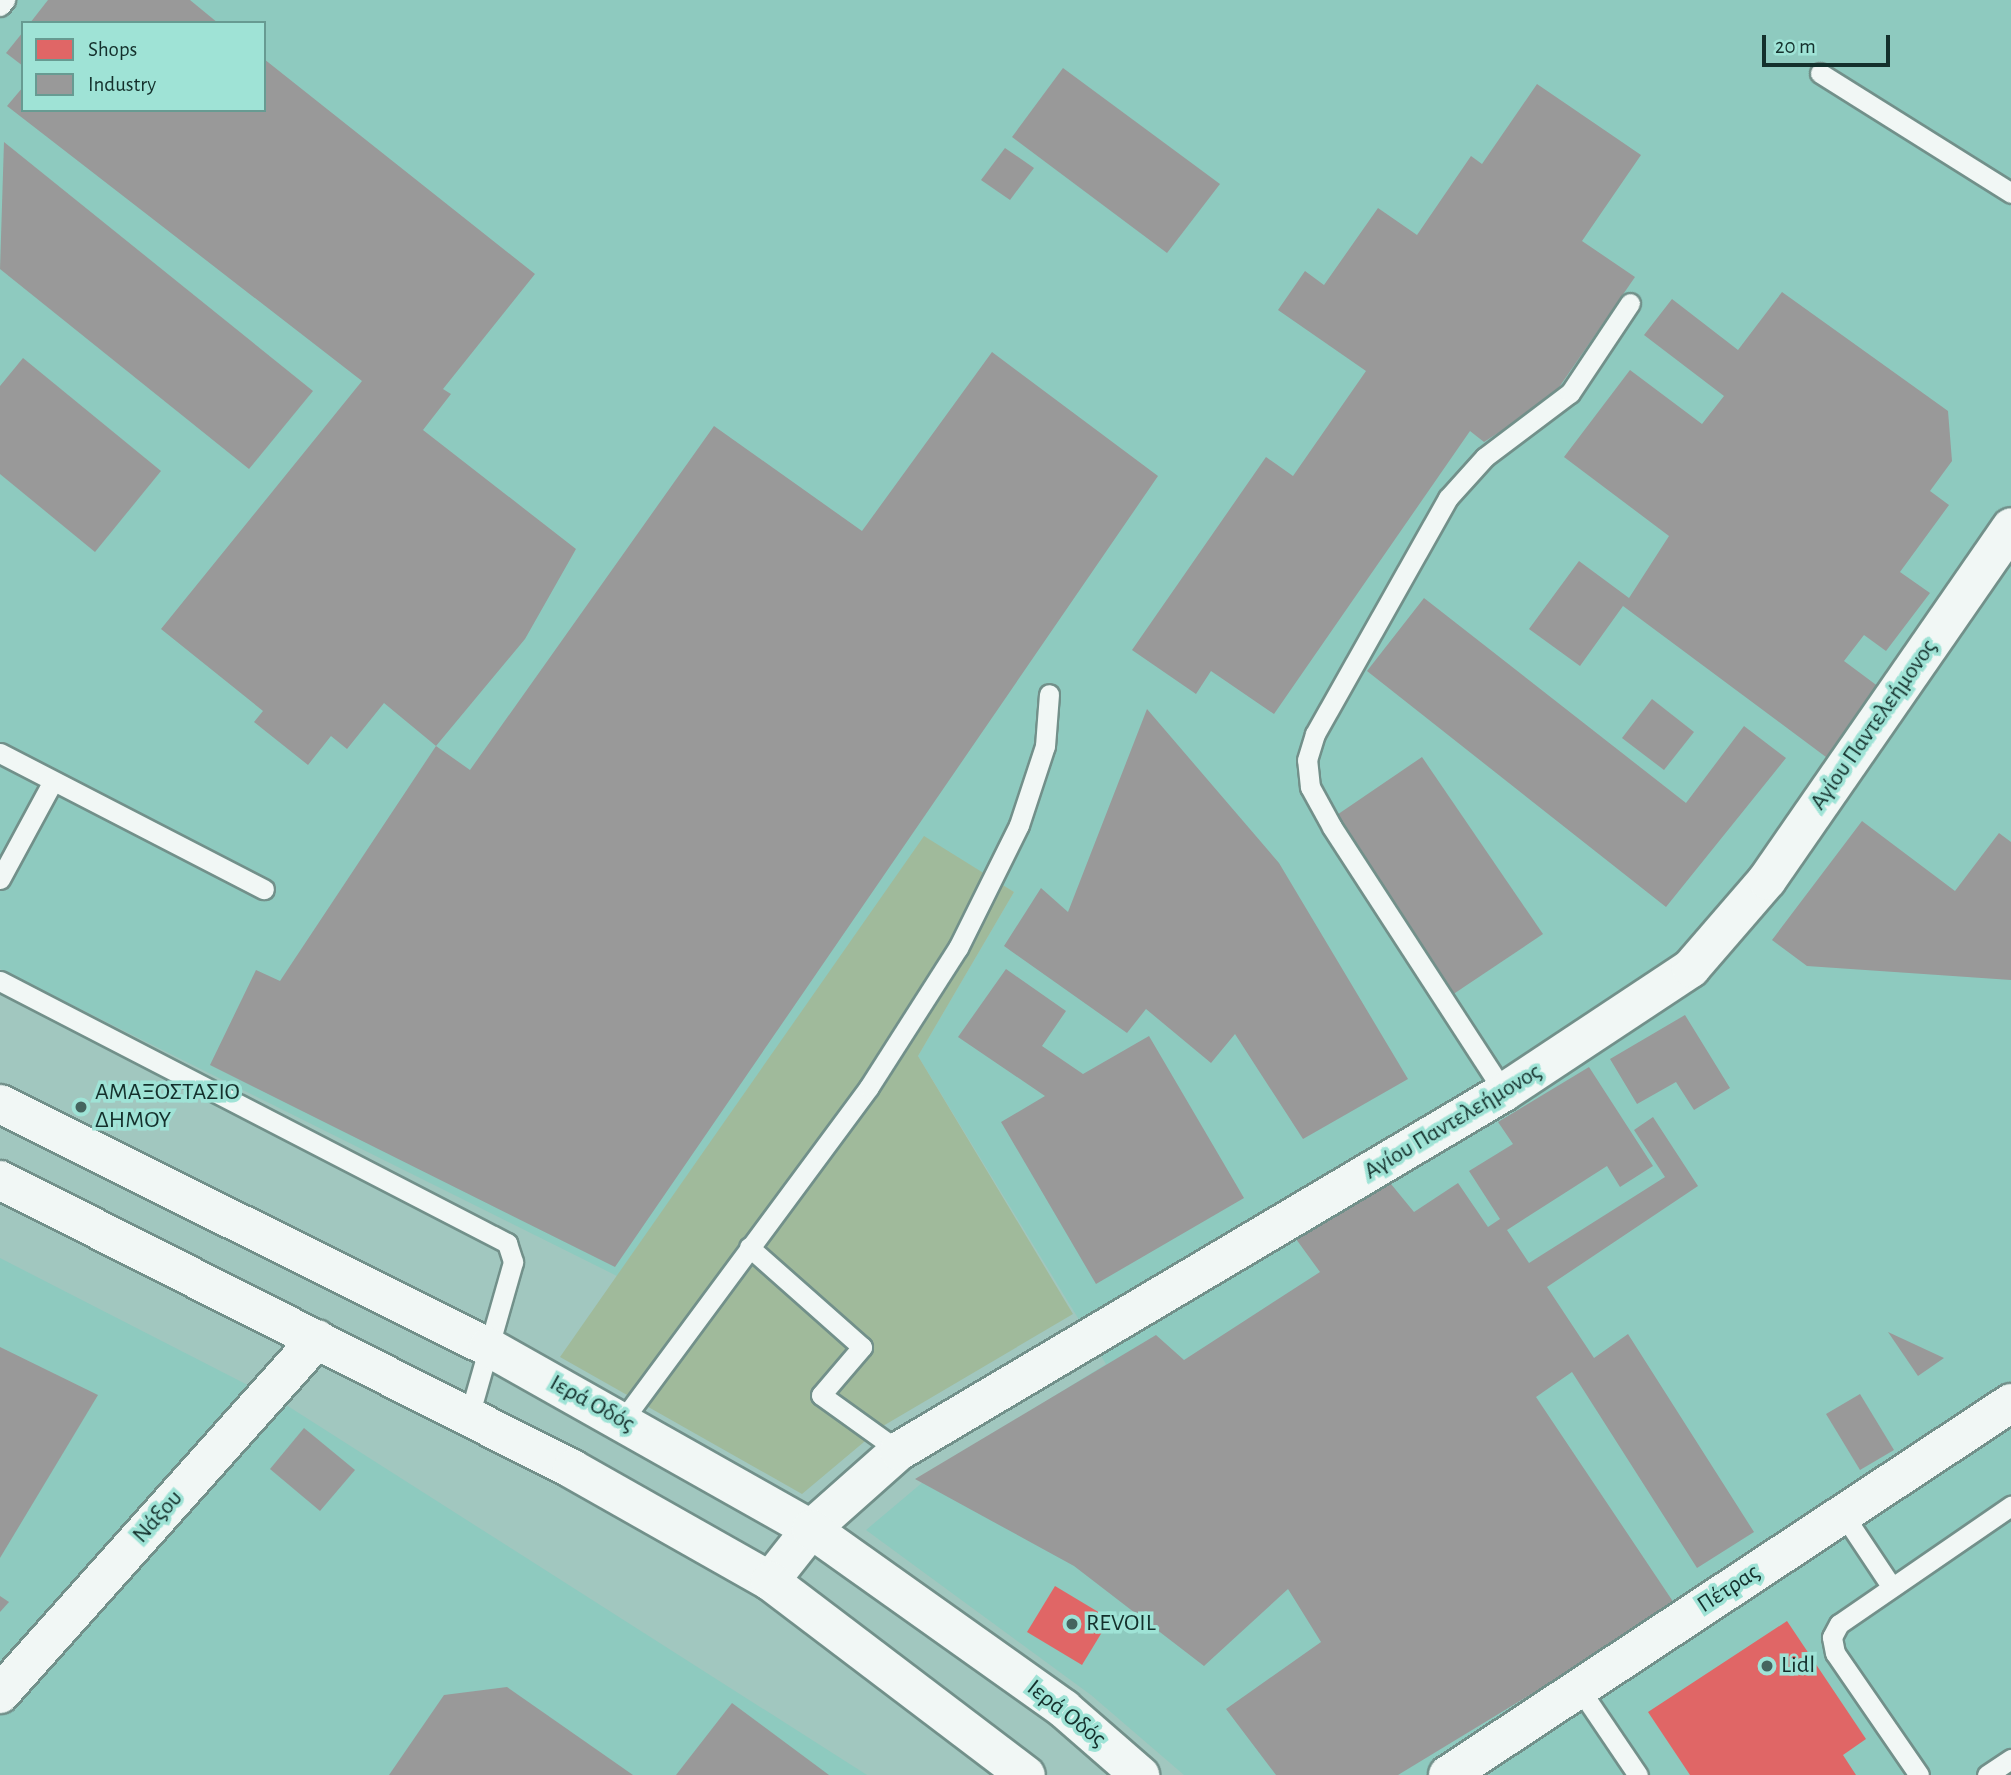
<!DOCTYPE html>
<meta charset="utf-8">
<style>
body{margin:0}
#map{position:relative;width:2011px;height:1775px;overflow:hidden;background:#a1c7bf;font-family:"Alegreya Sans",sans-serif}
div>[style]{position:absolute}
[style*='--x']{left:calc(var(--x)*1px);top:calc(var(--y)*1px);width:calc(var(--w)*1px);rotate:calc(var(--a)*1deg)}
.built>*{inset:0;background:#8ecabf}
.green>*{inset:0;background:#a0ba9b}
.shops>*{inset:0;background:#e06666}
.industry>*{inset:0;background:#999}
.roads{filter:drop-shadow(2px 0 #72908a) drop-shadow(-2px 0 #72908a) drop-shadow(0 2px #72908a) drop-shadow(0 -2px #72908a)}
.lane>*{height:19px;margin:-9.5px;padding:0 9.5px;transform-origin:9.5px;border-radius:9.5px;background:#f1f7f5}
.street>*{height:38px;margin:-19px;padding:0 19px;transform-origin:19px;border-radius:19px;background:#f1f7f5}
.secondary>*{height:38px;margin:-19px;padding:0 19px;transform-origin:19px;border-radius:19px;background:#f1f7f5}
.dots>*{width:19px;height:19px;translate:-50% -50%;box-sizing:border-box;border:4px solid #9fe3d6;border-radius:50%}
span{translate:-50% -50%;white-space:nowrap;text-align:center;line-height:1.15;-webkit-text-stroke:7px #9fe3d6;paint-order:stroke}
.street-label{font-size:24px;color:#14302c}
.poi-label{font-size:24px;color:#14302c}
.left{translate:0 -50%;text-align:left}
.legend{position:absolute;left:21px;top:21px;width:245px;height:91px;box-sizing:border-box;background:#9fe3d6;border:2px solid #679b92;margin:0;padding:9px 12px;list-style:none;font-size:21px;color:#14302c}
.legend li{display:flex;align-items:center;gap:14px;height:35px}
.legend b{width:35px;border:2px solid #679b92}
.scale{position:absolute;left:1762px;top:35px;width:128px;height:32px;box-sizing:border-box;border:4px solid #14302c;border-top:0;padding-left:9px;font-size:21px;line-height:24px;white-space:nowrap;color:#14302c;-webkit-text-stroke:5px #9fe3d6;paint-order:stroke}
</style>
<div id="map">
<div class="built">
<i style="clip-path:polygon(evenodd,0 0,2011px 0,2011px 1775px,1184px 1775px,1091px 1695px,866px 1530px,942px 1466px,1106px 1364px,918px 1056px,1014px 892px,924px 837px,617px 1276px,0 969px,0 0,23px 23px,264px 23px,264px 110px,23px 110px,23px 23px)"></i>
<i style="clip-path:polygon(0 1258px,283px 1403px,867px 1775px,0 1775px)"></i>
</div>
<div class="green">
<i style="clip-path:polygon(924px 836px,1014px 892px,918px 1056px,1073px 1314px,883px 1426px,802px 1494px,560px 1357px)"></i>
</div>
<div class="shops">
<i style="clip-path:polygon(1055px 1586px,1110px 1619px,1082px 1665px,1027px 1632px)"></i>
<i style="clip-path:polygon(1787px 1621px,1866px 1739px,1843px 1755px,1856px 1775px,1690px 1775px,1648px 1712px)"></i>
</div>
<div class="industry">
<i style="clip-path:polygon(48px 0,190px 0,218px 23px,30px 23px)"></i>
<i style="clip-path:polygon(23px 32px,23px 66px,6px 53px)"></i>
<i style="clip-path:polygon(264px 59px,535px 274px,443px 389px,451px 394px,423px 430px,576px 549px,525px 639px,436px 746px,384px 703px,347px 749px,331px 736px,308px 765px,254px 722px,263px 711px,161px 629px,362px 381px,7px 106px,23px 87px,23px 110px,264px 110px)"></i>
<i style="clip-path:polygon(1063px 68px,1220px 184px,1167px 253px,1012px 137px)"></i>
<i style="clip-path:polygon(1537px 84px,1641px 155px,1582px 241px,1635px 277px,1551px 399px,1484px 442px,1470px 431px,1274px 714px,1211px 671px,1196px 694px,1132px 650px,1266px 457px,1293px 476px,1366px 371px,1278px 310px,1305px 271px,1324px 285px,1378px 208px,1417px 235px,1471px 156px,1482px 164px)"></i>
<i style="clip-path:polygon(4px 142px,313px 391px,249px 469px,0 269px)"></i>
<i style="clip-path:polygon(1005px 148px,1034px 168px,1010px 200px,981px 180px)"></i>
<i style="clip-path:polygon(1782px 292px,1948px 411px,1952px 461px,1930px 491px,1949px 505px,1900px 572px,1930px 593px,1886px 651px,1864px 635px,1844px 661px,1883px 690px,1830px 760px,1623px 606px,1580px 666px,1529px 629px,1579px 561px,1629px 598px,1669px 536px,1564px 457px,1630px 370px,1702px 424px,1724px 396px,1644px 335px,1672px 299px,1738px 350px)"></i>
<i style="clip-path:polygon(992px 352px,1158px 476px,615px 1267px,210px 1065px,256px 970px,280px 981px,436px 746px,470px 770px,714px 426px,862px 531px)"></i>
<i style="clip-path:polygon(23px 358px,161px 471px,95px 552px,0 474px,0 386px)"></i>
<i style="clip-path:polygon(1424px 598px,1686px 803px,1744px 726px,1786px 758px,1666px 907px,1367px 671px)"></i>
<i style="clip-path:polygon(1652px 699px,1694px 732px,1664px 770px,1622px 738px)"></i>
<i style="clip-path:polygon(1147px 709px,1279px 863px,1408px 1079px,1303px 1139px,1235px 1034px,1211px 1063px,1146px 1009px,1127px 1033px,1004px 946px,1041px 888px,1068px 912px)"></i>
<i style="clip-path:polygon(1422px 757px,1543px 934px,1452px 995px,1331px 819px)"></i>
<i style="clip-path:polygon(1862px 821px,1955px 891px,1999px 833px,2011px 842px,2011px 980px,1807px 966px,1772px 940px)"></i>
<i style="clip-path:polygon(1006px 969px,1066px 1011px,1042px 1046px,1083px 1074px,1149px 1036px,1244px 1198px,1096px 1284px,1001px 1122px,1045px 1096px,958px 1037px)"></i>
<i style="clip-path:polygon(1685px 1015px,1730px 1088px,1694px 1110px,1676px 1082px,1637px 1104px,1610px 1059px)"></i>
<i style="clip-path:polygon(1589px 1067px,1653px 1166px,1620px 1187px,1607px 1166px,1507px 1230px,1529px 1263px,1665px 1177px,1634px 1130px,1653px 1117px,1698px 1186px,1547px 1287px,1594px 1358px,1628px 1334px,1754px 1532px,1697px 1568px,1572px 1372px,1536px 1397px,1676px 1606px,1398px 1775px,1276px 1775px,1226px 1709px,1321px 1642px,1288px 1589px,1204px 1666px,1074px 1566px,915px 1479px,1156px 1335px,1184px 1360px,1320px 1272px,1296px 1239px,1391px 1184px,1414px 1212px,1458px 1183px,1488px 1227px,1500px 1219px,1469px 1171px,1513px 1144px,1498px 1122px)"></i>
<i style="clip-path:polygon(1888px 1332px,1944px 1358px,1918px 1376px)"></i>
<i style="clip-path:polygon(0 1347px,98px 1395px,0 1558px)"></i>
<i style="clip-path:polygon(1860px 1394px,1894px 1450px,1860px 1470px,1826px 1414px)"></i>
<i style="clip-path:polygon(304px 1428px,355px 1470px,320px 1511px,270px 1469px)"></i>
<i style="clip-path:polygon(0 1596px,9px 1602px,0 1612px)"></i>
<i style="clip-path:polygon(507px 1687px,633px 1775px,389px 1775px,444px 1695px)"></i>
<i style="clip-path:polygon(732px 1703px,829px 1775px,676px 1775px)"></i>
</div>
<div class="roads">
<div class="lane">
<i style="--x:0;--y:6;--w:8;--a:-50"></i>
<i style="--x:1820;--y:73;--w:226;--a:32.1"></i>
<i style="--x:0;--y:753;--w:297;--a:27.3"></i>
<i style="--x:0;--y:879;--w:111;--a:-61.6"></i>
<i style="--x:0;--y:981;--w:571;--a:27.33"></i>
<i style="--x:507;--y:1243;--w:20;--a:72"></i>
<i style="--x:513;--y:1262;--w:160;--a:105.9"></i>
<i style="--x:1504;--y:1092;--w:316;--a:-123"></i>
<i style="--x:1332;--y:827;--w:46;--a:-118.8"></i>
<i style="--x:1310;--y:787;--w:27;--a:-96"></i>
<i style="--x:1307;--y:760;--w:27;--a:-73"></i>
<i style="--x:1315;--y:734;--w:271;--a:-60.6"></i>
<i style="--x:1448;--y:498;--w:55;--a:-47.9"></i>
<i style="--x:1485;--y:457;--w:106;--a:-37"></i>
<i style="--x:1570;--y:393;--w:108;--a:-56.3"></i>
<i style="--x:749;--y:1247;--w:151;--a:41.5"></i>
<i style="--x:862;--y:1347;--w:63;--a:130.5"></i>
<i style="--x:821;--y:1395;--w:96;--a:35.7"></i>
<i style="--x:622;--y:1421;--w:415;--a:-53.5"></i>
<i style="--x:869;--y:1087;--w:165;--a:-57.4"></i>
<i style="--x:958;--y:948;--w:137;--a:-63.6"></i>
<i style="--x:1019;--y:825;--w:83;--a:-71.8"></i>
<i style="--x:1045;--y:746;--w:52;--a:-85.6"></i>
<i style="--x:1843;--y:1514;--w:87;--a:56.3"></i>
<i style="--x:1579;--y:1688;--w:105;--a:55.9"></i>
<i style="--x:1919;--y:1775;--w:148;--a:-124.5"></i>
<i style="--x:1835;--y:1653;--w:16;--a:-101"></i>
<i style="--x:1832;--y:1637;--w:15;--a:-62"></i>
<i style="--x:1839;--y:1624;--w:209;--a:-34.5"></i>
<i style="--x:1987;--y:1775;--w:29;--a:-34"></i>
</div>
<div class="street">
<i style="--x:770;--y:1581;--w:66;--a:-51.7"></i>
<i style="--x:811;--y:1529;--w:118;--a:-41.6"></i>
<i style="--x:899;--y:1451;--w:703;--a:-30.68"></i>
<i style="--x:1504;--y:1092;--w:224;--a:-33.5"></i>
<i style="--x:1691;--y:968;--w:116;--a:-49.2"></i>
<i style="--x:1767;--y:880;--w:429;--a:-55.3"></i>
<i style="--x:0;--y:1694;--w:476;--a:-48.2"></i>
<i style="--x:1448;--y:1775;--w:675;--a:-33.45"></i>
</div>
<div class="secondary">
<i style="--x:0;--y:1104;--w:545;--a:26.47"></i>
<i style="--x:488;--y:1347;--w:371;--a:29.4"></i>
<i style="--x:811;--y:1529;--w:310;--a:35.4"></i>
<i style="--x:1064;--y:1709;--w:101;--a:41"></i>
<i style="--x:0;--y:1180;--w:641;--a:26.8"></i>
<i style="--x:572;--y:1469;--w:227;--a:29.5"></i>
<i style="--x:770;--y:1581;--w:321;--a:37.2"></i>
</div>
</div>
<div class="dots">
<i style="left:81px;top:1107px;background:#45655f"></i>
<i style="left:1072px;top:1624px;background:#45655f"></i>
<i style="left:1767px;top:1666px;background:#45655f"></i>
</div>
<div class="street-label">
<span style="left:1874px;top:725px;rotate:-55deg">Αγίου Παντελεήμονος</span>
<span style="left:1453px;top:1122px;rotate:-31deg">Αγίου Παντελεήμονος</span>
<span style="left:592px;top:1404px;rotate:29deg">Ιερά Οδός</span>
<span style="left:158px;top:1517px;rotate:-48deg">Νάξου</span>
<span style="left:1729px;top:1589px;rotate:-33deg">Πέτρας</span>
<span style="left:1066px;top:1714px;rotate:38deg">Ιερά Οδός</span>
</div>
<div class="poi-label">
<span class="left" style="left:95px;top:1107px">ΑΜΑΞΟΣΤΑΣΙΟ<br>ΔΗΜΟΥ</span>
<span class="left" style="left:1086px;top:1624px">REVOIL</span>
<span class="left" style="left:1781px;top:1666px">Lidl</span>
</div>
<ul class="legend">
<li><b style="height:19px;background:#e06666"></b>Shops</li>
<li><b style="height:19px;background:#999"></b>Industry</li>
</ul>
<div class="scale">20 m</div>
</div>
